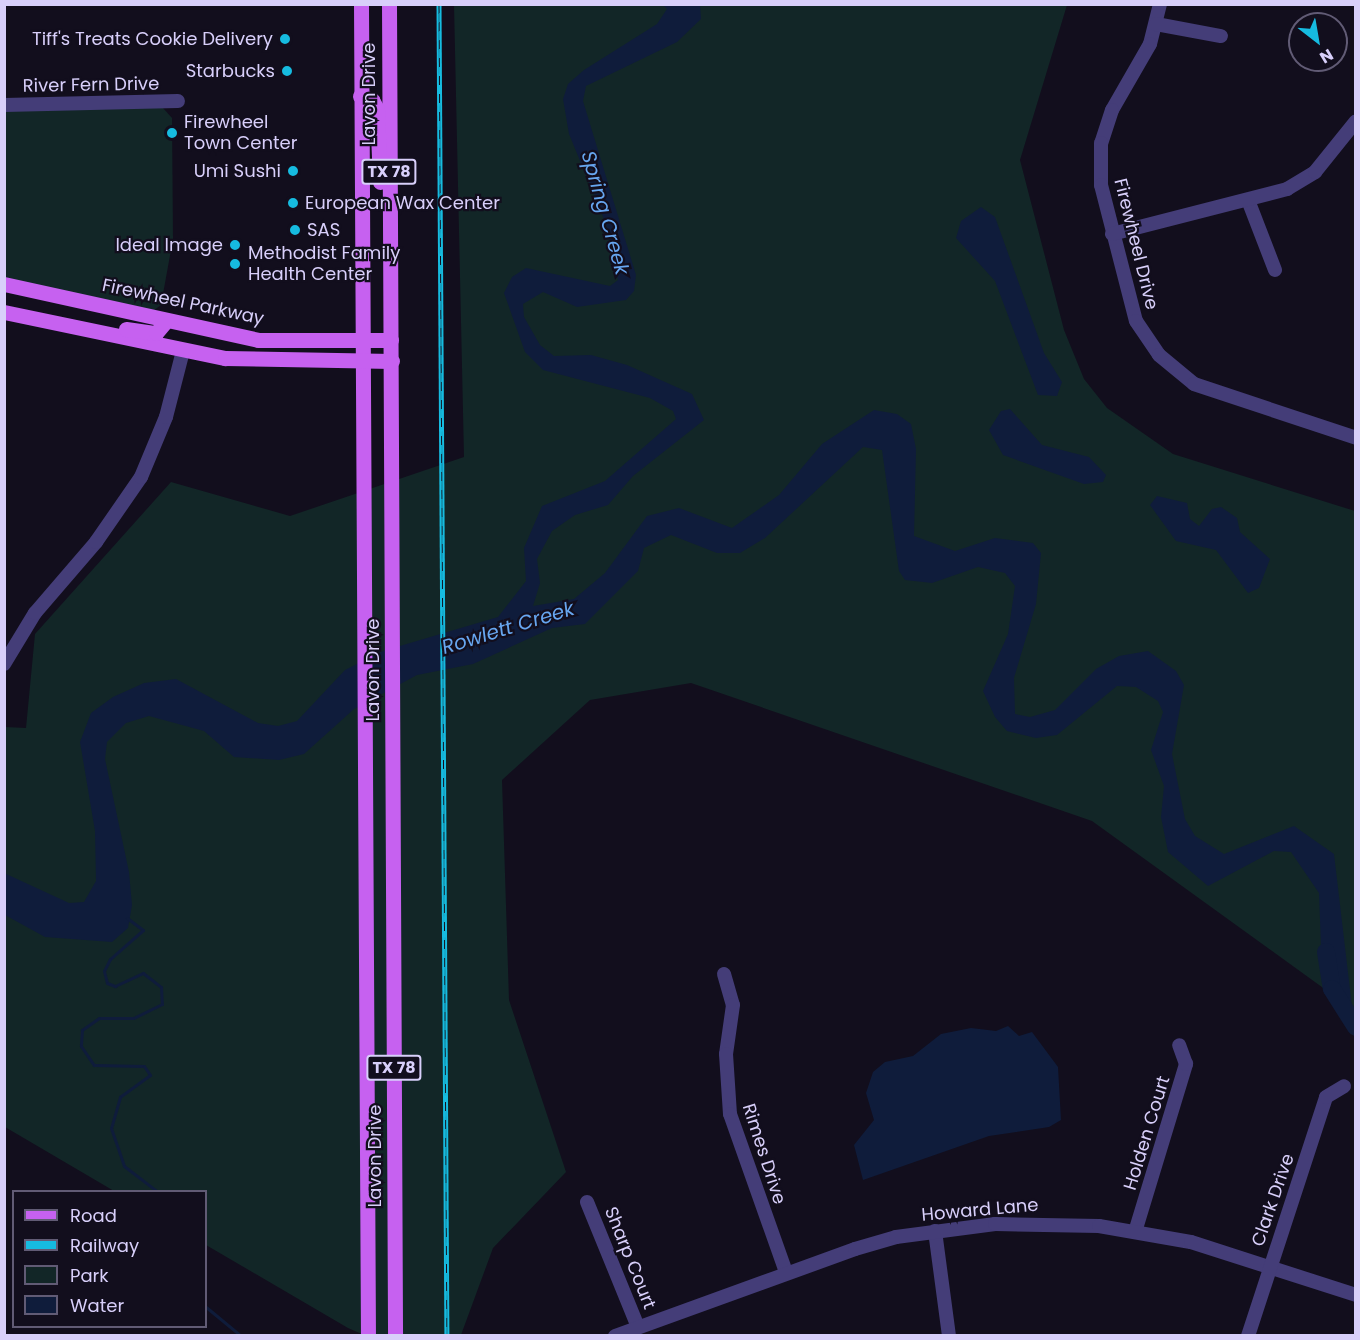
<!DOCTYPE html>
<style>
body{margin:0}
#map{position:relative;width:1360px;height:1340px;overflow:hidden;background:#120e1d;font-family:Poppins,sans-serif}
div>[style]{position:absolute}
[style*='--x']{left:calc(var(--x)*1px);top:calc(var(--y)*1px);width:calc(var(--w)*1px);rotate:calc(var(--a)*1deg)}
.green>*{inset:0;background:#122627}
.water>*{inset:0;background:#0f1c3b}
.stream>*{height:3px;margin:-1.5px;padding:0 1.5px;transform-origin:1.5px;border-radius:1.5px;background:#0f1c3b}
.river>*{height:18px;margin:-9px;padding:0 9px;transform-origin:9px;border-radius:9px;background:#0f1c3b}
.minor>*{height:14px;margin:-7px;padding:0 7px;transform-origin:7px;border-radius:7px;background:#443d78}
.major>*{height:15px;margin:-7.5px;padding:0 7.5px;transform-origin:7.5px;border-radius:7.5px;background:#c661f0}
.rail>*{height:5px;margin-top:-2.5px;transform-origin:0;background:repeating-linear-gradient(90deg,#120e1d 0 9px,#16bbe0 0 18px);box-sizing:border-box;border-block:2px solid #16bbe0}
.dots>*{width:16px;height:16px;translate:-50% -50%;box-sizing:border-box;border:3px solid #120e1d;border-radius:50%}
span{translate:-50% -50%;white-space:nowrap;text-align:center;line-height:1.15;-webkit-text-stroke:4.5px #120e1d;paint-order:stroke}
.shield-label span{padding:2px 4px;background:#120e1d;border:2px solid;border-radius:4px;-webkit-text-stroke-width:0}
.shield-label{font-size:16px;color:#d8cffa;font-weight:700}
.poi-label{font-size:18px;color:#d8cffa}
.right{translate:-100% -50%;text-align:right}
.left{translate:0 -50%;text-align:left}
.street-label{font-size:18px;color:#d8cffa}
.water-label{font-size:20px;color:#67a6f0;font-style:italic}
.frame{position:absolute;inset:0;border:6px solid #d8cffa;pointer-events:none}
.legend{position:absolute;left:12px;top:1190px;width:195px;height:138px;box-sizing:border-box;background:#120e1d;border:2px solid #615b75;margin:0;padding:8px 10px;list-style:none;font-size:18px;color:#d8cffa}
.legend li{display:flex;align-items:center;gap:12px;height:30px}
.legend b{width:30px;border:2px solid #615b75}
.north{position:absolute;left:1288px;top:12px;width:60px;height:60px;box-sizing:border-box;background:#120e1d;border:2px solid #615b75;border-radius:50%;rotate:149deg;font-size:16px;font-weight:700;line-height:24px;text-align:center;color:#d8cffa}
.north::after{content:'';display:block;margin:auto;width:21px;height:27px;background:#16bbe0;clip-path:polygon(50% 0,100% 100%,50% 72%,0 100%)}
</style>
<div id="map">
<div class="green">
<i style="clip-path:polygon(454px 5px,1067px 5px,1020px 160px,1064px 330px,1084px 379px,1107px 408px,1173px 454px,1355px 511px,1355px 1011px,1092px 821px,691px 683px,590px 700px,502px 780px,509px 1000px,566px 1172px,493px 1248px,461px 1335px,364px 1335px,348px 1328px,206px 1245px,206px 1192px,114px 1191px,5px 1127px,5px 727px,26px 728px,35px 634px,171px 482px,290px 516px,464px 457px)"></i>
<i style="clip-path:polygon(163px 108px,172px 118px,173px 239px,161px 305px,153px 311px,5px 280px,4px 109px)"></i>
</div>
<div class="water">
<i style="clip-path:polygon(663px 5px,700px 5px,701px 19px,677px 42px,586px 86px,583px 101px,636px 275px,634px 291px,626px 300px,577px 307px,543px 292px,523px 304px,524px 317px,540px 345px,554px 356px,591px 355px,627px 365px,692px 394px,704px 420px,633px 476px,608px 505px,575px 515px,552px 531px,537px 559px,540px 583px,533px 606px,574px 599px,605px 573px,647px 516px,679px 508px,732px 528px,779px 495px,822px 444px,874px 410px,897px 414px,911px 424px,916px 449px,914px 536px,955px 551px,995px 538px,1033px 543px,1041px 553px,1036px 604px,1014px 678px,1015px 714px,1030px 717px,1055px 710px,1096px 669px,1119px 656px,1148px 651px,1176px 671px,1184px 685px,1172px 754px,1185px 819px,1195px 836px,1224px 854px,1294px 826px,1334px 854px,1355px 1032px,1342px 1013px,1321px 947px,1319px 893px,1291px 852px,1274px 851px,1208px 886px,1168px 852px,1161px 817px,1164px 786px,1151px 750px,1163px 712px,1158px 701px,1136px 687px,1117px 686px,1057px 735px,1036px 738px,1007px 731px,995px 717px,983px 691px,1008px 634px,1015px 586px,1005px 573px,978px 567px,932px 583px,905px 580px,899px 571px,882px 450px,863px 447px,765px 538px,740px 553px,717px 553px,671px 535px,644px 548px,638px 571px,585px 624px,552px 628px,473px 664px,417px 675px,354px 709px,304px 754px,279px 760px,234px 757px,204px 731px,149px 716px,126px 723px,107px 742px,105px 759px,129px 872px,132px 905px,128px 928px,112px 942px,45px 937px,5px 915px,4px 873px,69px 903px,84px 902px,96px 881px,95px 831px,80px 742px,91px 713px,113px 697px,144px 683px,176px 679px,258px 723px,278px 726px,297px 721px,345px 670px,383px 651px,498px 617px,526px 581px,524px 548px,542px 506px,605px 481px,676px 419px,673px 411px,650px 398px,543px 370px,525px 352px,504px 293px,512px 277px,526px 268px,610px 286px,618px 280px,606px 224px,569px 134px,563px 99px,568px 84px,584px 70px,657px 24px,667px 9px)"></i>
<i style="clip-path:polygon(981px 207px,995px 217px,1044px 353px,1062px 382px,1057px 396px,1038px 395px,995px 281px,956px 238px,961px 221px)"></i>
<i style="clip-path:polygon(1010px 409px,1042px 445px,1089px 457px,1106px 475px,1103px 482px,1084px 484px,1003px 455px,989px 430px,1001px 411px)"></i>
<i style="clip-path:polygon(1157px 496px,1187px 503px,1190px 519px,1199px 526px,1212px 509px,1221px 507px,1237px 518px,1240px 532px,1270px 559px,1259px 588px,1248px 593px,1216px 550px,1176px 541px,1150px 505px)"></i>
<i style="clip-path:polygon(1008px 1026px,1019px 1036px,1032px 1032px,1058px 1067px,1061px 1120px,1049px 1127px,989px 1136px,863px 1180px,854px 1145px,874px 1120px,866px 1093px,873px 1072px,885px 1062px,913px 1056px,941px 1034px,971px 1028px,996px 1031px)"></i>
</div>
<div class="stream">
<i style="--x:127;--y:918;--w:20;--a:37"></i>
<i style="--x:143;--y:930;--w:44;--a:138.7"></i>
<i style="--x:110;--y:959;--w:13;--a:117"></i>
<i style="--x:104;--y:971;--w:12;--a:76"></i>
<i style="--x:107;--y:983;--w:9;--a:21"></i>
<i style="--x:115;--y:986;--w:31;--a:-25"></i>
<i style="--x:143;--y:973;--w:23;--a:38"></i>
<i style="--x:161;--y:987;--w:17;--a:87"></i>
<i style="--x:162;--y:1004;--w:32;--a:154"></i>
<i style="--x:133;--y:1018;--w:34;--a:180"></i>
<i style="--x:99;--y:1018;--w:21;--a:145"></i>
<i style="--x:82;--y:1030;--w:16;--a:94"></i>
<i style="--x:81;--y:1046;--w:23;--a:56"></i>
<i style="--x:94;--y:1065;--w:50;--a:1.1"></i>
<i style="--x:144;--y:1066;--w:11;--a:56"></i>
<i style="--x:150;--y:1075;--w:37;--a:144"></i>
<i style="--x:120;--y:1097;--w:32;--a:106"></i>
<i style="--x:111;--y:1128;--w:40;--a:71.1"></i>
<i style="--x:124;--y:1166;--w:43;--a:37.4"></i>
<i style="--x:206;--y:1307;--w:45;--a:39.6"></i>
</div>
<div class="river">
<i style="--x:1326;--y:952;--w:37;--a:81"></i>
<i style="--x:1332;--y:989;--w:45;--a:57.7"></i>
</div>
<div class="minor">
<i style="--x:1160;--y:4;--w:41;--a:104"></i>
<i style="--x:1150;--y:44;--w:76;--a:119.9"></i>
<i style="--x:1112;--y:110;--w:35;--a:108"></i>
<i style="--x:1101;--y:143;--w:42;--a:90"></i>
<i style="--x:1101;--y:185;--w:140;--a:75.6"></i>
<i style="--x:1136;--y:321;--w:41;--a:55.9"></i>
<i style="--x:1159;--y:355;--w:45;--a:39.6"></i>
<i style="--x:1194;--y:384;--w:171;--a:18.4"></i>
<i style="--x:1156;--y:24;--w:66;--a:10.5"></i>
<i style="--x:4;--y:105;--w:174;--a:-1.3"></i>
<i style="--x:1248;--y:200;--w:75;--a:68.9"></i>
<i style="--x:1112;--y:234;--w:181;--a:-14.4"></i>
<i style="--x:1287;--y:189;--w:33;--a:-31"></i>
<i style="--x:1315;--y:172;--w:65;--a:-51.2"></i>
<i style="--x:4;--y:664;--w:60;--a:-58.7"></i>
<i style="--x:35;--y:613;--w:94;--a:-49.3"></i>
<i style="--x:96;--y:542;--w:79;--a:-55.3"></i>
<i style="--x:141;--y:477;--w:65;--a:-67.4"></i>
<i style="--x:166;--y:417;--w:68;--a:-75.6"></i>
<i style="--x:724;--y:974;--w:32;--a:74"></i>
<i style="--x:733;--y:1005;--w:49;--a:98.1"></i>
<i style="--x:726;--y:1054;--w:60;--a:86.2"></i>
<i style="--x:730;--y:1114;--w:168;--a:70.5"></i>
<i style="--x:587;--y:1202;--w:135;--a:67.8"></i>
<i style="--x:935;--y:1231;--w:106;--a:82.4"></i>
<i style="--x:1135;--y:1232;--w:176;--a:-73.1"></i>
<i style="--x:1186;--y:1064;--w:20;--a:-110"></i>
<i style="--x:615;--y:1336;--w:255;--a:-19.9"></i>
<i style="--x:855;--y:1249;--w:43;--a:-16.3"></i>
<i style="--x:896;--y:1237;--w:100;--a:-7.5"></i>
<i style="--x:995;--y:1224;--w:104;--a:1.1"></i>
<i style="--x:1099;--y:1226;--w:93;--a:9.9"></i>
<i style="--x:1191;--y:1242;--w:173;--a:17.8"></i>
<i style="--x:1248;--y:1336;--w:251;--a:-71.9"></i>
<i style="--x:1326;--y:1097;--w:21;--a:-31"></i>
</div>
<div class="major">
<i style="--x:361;--y:4;--w:1332;--a:89.7"></i>
<i style="--x:389;--y:4;--w:1332;--a:89.74"></i>
<i style="--x:360;--y:96;--w:13;--a:18"></i>
<i style="--x:372;--y:100;--w:10;--a:61"></i>
<i style="--x:377;--y:109;--w:73;--a:87.6"></i>
<i style="--x:4;--y:284;--w:260;--a:12.4"></i>
<i style="--x:258;--y:340;--w:133;--a:0"></i>
<i style="--x:4;--y:312;--w:226;--a:11.8"></i>
<i style="--x:225;--y:358;--w:167;--a:1"></i>
<i style="--x:126;--y:329;--w:30;--a:8"></i>
<i style="--x:156;--y:333;--w:16;--a:-50"></i>
</div>
<div class="rail">
<i style="--x:439;--y:4;--w:1332;--a:89.66"></i>
</div>
<div class="dots">
<i style="left:285px;top:39px;background:#16bbe0"></i>
<i style="left:287px;top:71px;background:#16bbe0"></i>
<i style="left:172px;top:133px;background:#16bbe0"></i>
<i style="left:293px;top:171px;background:#16bbe0"></i>
<i style="left:293px;top:203px;background:#16bbe0"></i>
<i style="left:295px;top:230px;background:#16bbe0"></i>
<i style="left:235px;top:245px;background:#16bbe0"></i>
<i style="left:235px;top:264px;background:#16bbe0"></i>
</div>
<div class="shield-label">
<span style="left:389px;top:172px">TX 78</span>
<span style="left:394px;top:1068px">TX 78</span>
</div>
<div class="poi-label">
<span class="right" style="left:273px;top:39px">Tiff's Treats Cookie Delivery</span>
<span class="right" style="left:275px;top:71px">Starbucks</span>
<span class="left" style="left:184px;top:133px">Firewheel<br>Town Center</span>
<span class="right" style="left:281px;top:171px">Umi Sushi</span>
<span class="left" style="left:305px;top:203px">European Wax Center</span>
<span class="left" style="left:307px;top:230px">SAS</span>
<span class="right" style="left:223px;top:245px">Ideal Image</span>
<span class="left" style="left:248px;top:264px">Methodist Family<br>Health Center</span>
</div>
<div class="street-label">
<span style="left:91px;top:85px;rotate:-1deg">River Fern Drive</span>
<span style="left:369px;top:94px;rotate:-90deg">Lavon Drive</span>
<span style="left:1136px;top:244px;rotate:76deg">Firewheel Drive</span>
<span style="left:183px;top:302px;rotate:12deg">Firewheel Parkway</span>
<span style="left:373px;top:670px;rotate:-90deg">Lavon Drive</span>
<span style="left:1147px;top:1133px;rotate:-73deg">Holden Court</span>
<span style="left:764px;top:1154px;rotate:72deg">Rimes Drive</span>
<span style="left:375px;top:1156px;rotate:-90deg">Lavon Drive</span>
<span style="left:1273px;top:1200px;rotate:-71deg">Clark Drive</span>
<span style="left:980px;top:1210px;rotate:-5deg">Howard Lane</span>
<span style="left:630px;top:1258px;rotate:68deg">Sharp Court</span>
</div>
<div class="water-label">
<span style="left:605px;top:213px;rotate:74deg">Spring Creek</span>
<span style="left:508px;top:628px;rotate:-17deg">Rowlett Creek</span>
</div>
<div class="frame"></div>
<ul class="legend">
<li><b style="height:8px;background:#c661f0"></b>Road</li>
<li><b style="height:8px;background:#16bbe0"></b>Railway</li>
<li><b style="height:16px;background:#122627"></b>Park</li>
<li><b style="height:16px;background:#0f1c3b"></b>Water</li>
</ul>
<div class="north">N</div>
</div>
